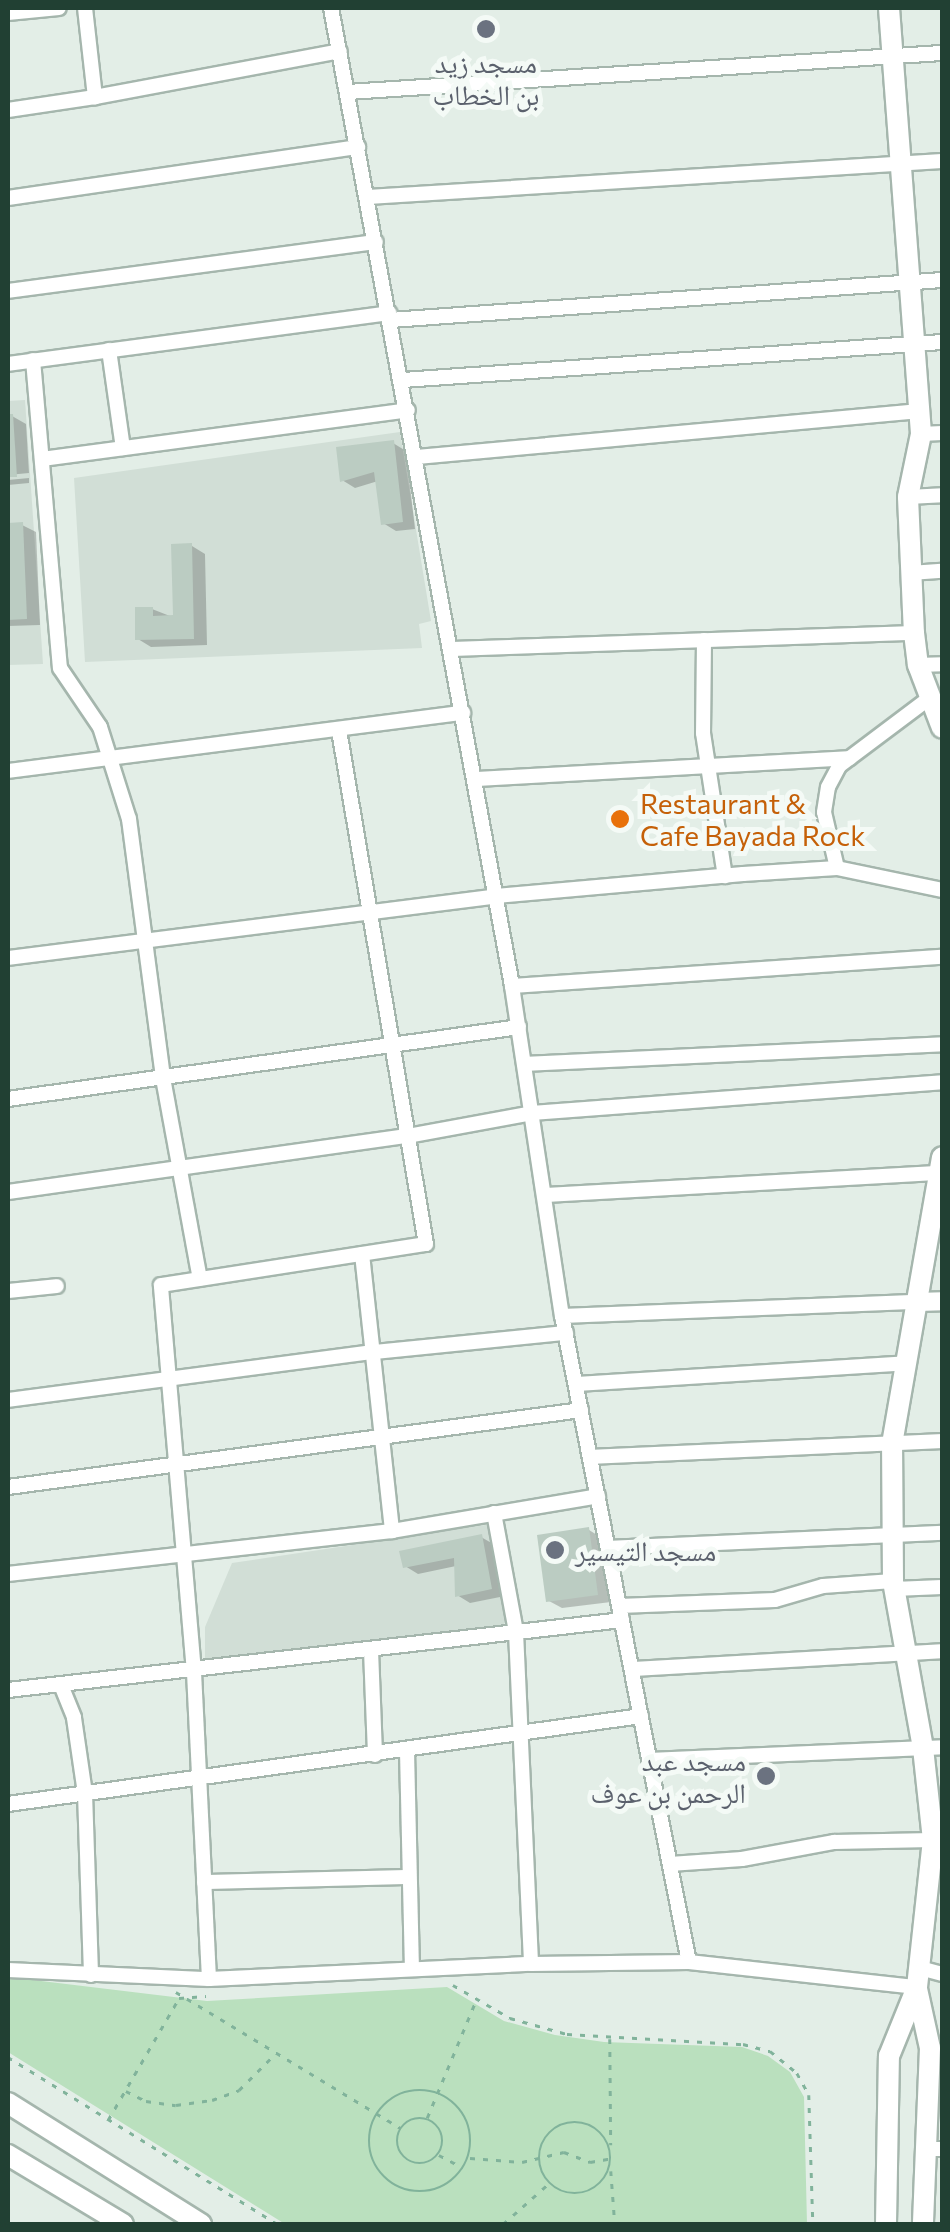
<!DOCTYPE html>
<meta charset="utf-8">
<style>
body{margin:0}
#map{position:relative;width:950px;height:2232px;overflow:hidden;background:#e3eee7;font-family:Commissioner,"Noto Naskh Arabic",sans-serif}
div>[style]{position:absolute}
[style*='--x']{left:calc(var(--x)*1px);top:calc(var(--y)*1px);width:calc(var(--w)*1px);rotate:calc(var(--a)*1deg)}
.built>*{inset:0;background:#d1ded6}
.green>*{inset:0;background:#bae0be}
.shadow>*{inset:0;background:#0003}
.building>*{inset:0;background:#bbccc2}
.path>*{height:2.5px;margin-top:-1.25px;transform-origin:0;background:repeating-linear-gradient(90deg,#81b39b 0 5px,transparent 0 13px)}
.path>.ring{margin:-1.25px;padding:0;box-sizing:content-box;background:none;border:2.5px solid #81b39b;border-radius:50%}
.roads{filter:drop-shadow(2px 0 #a5b6ad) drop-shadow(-2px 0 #a5b6ad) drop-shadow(0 2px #a5b6ad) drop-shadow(0 -2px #a5b6ad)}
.minor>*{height:14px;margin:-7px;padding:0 7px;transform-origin:7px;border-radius:7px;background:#fff}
.tertiary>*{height:18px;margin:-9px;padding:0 9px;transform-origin:9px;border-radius:9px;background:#fff}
.secondary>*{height:20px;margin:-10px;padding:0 10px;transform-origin:10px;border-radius:10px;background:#fff}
.dots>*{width:28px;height:28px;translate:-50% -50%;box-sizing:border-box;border:5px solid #f4faf6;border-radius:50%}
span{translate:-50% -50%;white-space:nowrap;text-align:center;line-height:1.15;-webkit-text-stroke:10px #f4faf6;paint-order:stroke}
.worship-label{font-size:28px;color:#5b616d}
.left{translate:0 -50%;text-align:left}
.right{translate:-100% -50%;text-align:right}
.food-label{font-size:28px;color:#c56008}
.frame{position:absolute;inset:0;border:10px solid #214033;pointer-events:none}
</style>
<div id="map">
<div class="built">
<i style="clip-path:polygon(25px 400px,43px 664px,8px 665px,8px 401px)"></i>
<i style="clip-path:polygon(400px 432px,431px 621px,419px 624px,422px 648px,85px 662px,74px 478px)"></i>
<i style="clip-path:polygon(492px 1524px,507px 1620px,503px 1625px,205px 1662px,205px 1627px,232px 1563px)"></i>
</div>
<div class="green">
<i style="clip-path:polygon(8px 1977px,207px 2001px,447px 1987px,504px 2021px,555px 2035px,604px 2042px,742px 2047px,768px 2056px,790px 2072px,804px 2097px,807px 2224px,285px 2224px,8px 2052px)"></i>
</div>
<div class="shadow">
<i style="clip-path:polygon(12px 416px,26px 424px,29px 473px,8px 475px,8px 417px)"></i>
<i style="clip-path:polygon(393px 443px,406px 451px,415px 529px,396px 531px,383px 523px,378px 481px,355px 488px,342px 480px)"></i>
<i style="clip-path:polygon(29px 478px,29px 483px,8px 485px,8px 480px)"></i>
<i style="clip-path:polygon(22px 525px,36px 532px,40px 625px,8px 626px,8px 526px)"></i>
<i style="clip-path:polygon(192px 546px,205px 554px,207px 645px,151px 647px,138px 639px,152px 609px,175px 618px)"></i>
<i style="clip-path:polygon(589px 1530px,602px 1538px,611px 1602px,562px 1608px,549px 1601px)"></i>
<i style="clip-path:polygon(481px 1537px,495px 1545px,505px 1596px,470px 1603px,457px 1595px,456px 1566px,418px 1574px,405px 1566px)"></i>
</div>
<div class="building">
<i style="clip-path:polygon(8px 414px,13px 414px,17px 477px,8px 477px)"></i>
<i style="clip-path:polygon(394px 440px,403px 522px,381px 525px,374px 472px,340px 482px,336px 447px)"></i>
<i style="clip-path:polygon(23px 522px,27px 619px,8px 620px,8px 523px)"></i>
<i style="clip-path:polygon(192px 543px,194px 639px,135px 640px,135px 607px,153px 607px,153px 616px,173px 615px,171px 544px)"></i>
<i style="clip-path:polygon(589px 1527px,598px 1595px,546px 1602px,537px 1535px)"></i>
<i style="clip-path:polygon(482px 1534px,492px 1589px,455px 1597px,454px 1558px,403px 1568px,399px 1551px)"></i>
</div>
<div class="path">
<i style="--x:453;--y:1985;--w:66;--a:30.1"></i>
<i style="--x:510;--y:2018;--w:59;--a:15.7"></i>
<i style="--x:567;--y:2034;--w:176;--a:3.3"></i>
<i style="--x:743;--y:2044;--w:28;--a:15"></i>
<i style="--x:770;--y:2051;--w:35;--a:39"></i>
<i style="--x:797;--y:2073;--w:25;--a:61"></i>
<i style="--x:809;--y:2095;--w:129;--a:88.2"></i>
<i style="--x:176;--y:1992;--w:263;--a:31.2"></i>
<i style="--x:610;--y:2039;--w:106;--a:89.5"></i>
<i style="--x:8;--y:2057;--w:317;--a:31.8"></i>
<i class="ring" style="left:369px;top:2090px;width:99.5px;height:99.5px"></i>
<i style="--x:126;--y:2091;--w:22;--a:27"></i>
<i style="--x:146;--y:2101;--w:30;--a:8"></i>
<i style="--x:176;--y:2105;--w:36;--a:-8"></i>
<i style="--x:212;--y:2100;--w:29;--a:-20"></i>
<i style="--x:239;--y:2090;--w:49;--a:-45"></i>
<i style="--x:427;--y:2118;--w:128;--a:-67.4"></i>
<i class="ring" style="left:397px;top:2118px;width:43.5px;height:43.5px"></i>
<i style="--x:108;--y:2120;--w:141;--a:-59.8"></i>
<i style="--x:179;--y:1998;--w:27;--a:-4"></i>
<i class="ring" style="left:539px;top:2122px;width:69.5px;height:69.5px"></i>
<i style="--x:439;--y:2155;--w:27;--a:28"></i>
<i style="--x:470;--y:2158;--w:52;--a:4.4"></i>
<i style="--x:522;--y:2162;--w:43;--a:-13.4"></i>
<i style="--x:564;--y:2152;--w:28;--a:21"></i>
<i style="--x:590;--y:2162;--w:22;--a:-10"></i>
<i style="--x:611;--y:2171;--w:53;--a:85.7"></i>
<i style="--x:503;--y:2224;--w:60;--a:-41.6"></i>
</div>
<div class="roads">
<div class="minor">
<i style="--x:85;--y:8;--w:90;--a:83.6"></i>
<i style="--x:95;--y:97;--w:249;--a:-10.6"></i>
<i style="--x:331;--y:8;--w:995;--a:79.51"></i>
<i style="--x:512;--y:986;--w:334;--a:81.4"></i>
<i style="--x:562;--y:1316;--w:658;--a:78.88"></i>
<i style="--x:689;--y:1962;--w:229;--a:6.3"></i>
<i style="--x:8;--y:13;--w:51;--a:-5.6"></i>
<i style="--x:348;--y:92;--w:595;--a:-3.76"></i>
<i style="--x:8;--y:110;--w:88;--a:-8.5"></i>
<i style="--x:368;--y:197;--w:575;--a:-3.59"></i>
<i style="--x:8;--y:198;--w:354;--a:-8.3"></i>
<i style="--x:8;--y:291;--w:371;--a:-7.6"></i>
<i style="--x:391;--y:320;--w:552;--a:-4.15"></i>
<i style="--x:109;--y:350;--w:99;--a:81.9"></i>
<i style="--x:33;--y:360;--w:309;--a:85"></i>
<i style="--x:60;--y:668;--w:71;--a:55.9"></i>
<i style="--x:100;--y:727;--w:96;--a:72.5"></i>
<i style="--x:129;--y:819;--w:261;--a:82.5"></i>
<i style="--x:163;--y:1078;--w:204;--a:79.6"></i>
<i style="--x:8;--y:364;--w:385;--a:-7.6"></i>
<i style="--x:403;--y:380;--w:540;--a:-4.03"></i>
<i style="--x:921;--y:434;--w:21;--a:-3"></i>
<i style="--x:417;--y:457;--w:505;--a:-5.23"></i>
<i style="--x:42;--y:459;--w:369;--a:-7.6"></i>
<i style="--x:908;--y:497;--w:34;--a:-3"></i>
<i style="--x:910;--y:573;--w:32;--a:-4"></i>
<i style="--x:704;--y:640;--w:93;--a:90.6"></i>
<i style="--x:703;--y:733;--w:145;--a:81.3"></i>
<i style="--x:452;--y:649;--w:462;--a:-2"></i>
<i style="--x:918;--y:665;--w:24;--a:-2"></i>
<i style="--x:8;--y:771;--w:459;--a:-7.3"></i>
<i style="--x:475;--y:779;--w:375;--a:-3.2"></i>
<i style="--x:837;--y:868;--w:57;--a:-103.1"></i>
<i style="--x:824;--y:812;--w:25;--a:-81"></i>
<i style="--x:828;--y:787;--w:24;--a:-62"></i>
<i style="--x:839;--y:766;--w:115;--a:-36.9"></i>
<i style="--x:8;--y:958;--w:492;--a:-7.2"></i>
<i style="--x:496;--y:896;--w:248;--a:-5.1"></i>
<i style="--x:743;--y:874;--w:94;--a:-3.7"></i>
<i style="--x:837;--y:868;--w:107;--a:11.8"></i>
<i style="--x:512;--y:986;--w:431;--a:-3.9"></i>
<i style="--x:525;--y:1064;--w:417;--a:-2.7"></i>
<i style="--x:8;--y:1099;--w:516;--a:-8.02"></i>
<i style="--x:8;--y:1192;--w:403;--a:-8"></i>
<i style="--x:407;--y:1136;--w:127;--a:-10.4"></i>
<i style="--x:532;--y:1113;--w:411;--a:-4.3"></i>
<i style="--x:544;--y:1195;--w:399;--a:-3.2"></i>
<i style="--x:362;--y:1254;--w:279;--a:83.8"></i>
<i style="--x:8;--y:1291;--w:49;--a:-5.8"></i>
<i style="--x:562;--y:1316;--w:356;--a:-2.3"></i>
<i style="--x:576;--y:1384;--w:332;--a:-3.6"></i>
<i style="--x:8;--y:1400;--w:369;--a:-7.5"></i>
<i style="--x:374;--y:1352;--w:193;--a:-5.7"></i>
<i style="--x:590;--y:1457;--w:352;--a:-2.6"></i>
<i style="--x:8;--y:1487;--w:578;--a:-7.65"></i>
<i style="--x:494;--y:1513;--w:121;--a:79.5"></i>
<i style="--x:516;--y:1632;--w:332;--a:87.4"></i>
<i style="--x:608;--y:1548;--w:334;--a:-2.6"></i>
<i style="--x:8;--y:1574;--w:386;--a:-6.4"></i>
<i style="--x:392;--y:1531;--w:209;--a:-9.6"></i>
<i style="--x:894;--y:1589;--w:48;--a:-2.4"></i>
<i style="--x:619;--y:1606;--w:156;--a:-2.2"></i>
<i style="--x:775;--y:1600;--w:50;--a:-16.3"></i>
<i style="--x:823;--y:1586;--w:70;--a:-4.1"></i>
<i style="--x:371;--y:1650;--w:105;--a:87.8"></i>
<i style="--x:632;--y:1669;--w:311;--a:-3.3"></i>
<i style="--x:61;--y:1685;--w:35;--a:68"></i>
<i style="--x:74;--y:1718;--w:76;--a:81.7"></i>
<i style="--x:85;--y:1793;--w:182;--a:88.1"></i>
<i style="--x:8;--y:1690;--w:618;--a:-6.5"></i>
<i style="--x:407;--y:1751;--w:218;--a:88.7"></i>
<i style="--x:650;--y:1760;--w:292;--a:-2.5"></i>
<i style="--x:8;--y:1804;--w:639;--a:-7.91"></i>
<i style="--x:670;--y:1864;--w:72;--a:-4"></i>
<i style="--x:742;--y:1859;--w:94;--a:-10.5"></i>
<i style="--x:834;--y:1842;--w:99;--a:-1.2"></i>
<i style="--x:204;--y:1882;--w:205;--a:-1.4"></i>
<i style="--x:920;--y:1968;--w:23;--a:15"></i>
<i style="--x:8;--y:1970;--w:201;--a:2.6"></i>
<i style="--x:209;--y:1979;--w:322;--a:-2.7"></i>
<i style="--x:531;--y:1964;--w:158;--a:-0.7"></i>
<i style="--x:209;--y:1979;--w:307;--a:-92.8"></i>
<i style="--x:194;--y:1672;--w:388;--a:-94.9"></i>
<i style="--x:161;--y:1285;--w:268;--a:-8.8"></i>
<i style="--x:426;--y:1244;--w:521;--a:-99.61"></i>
<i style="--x:927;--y:2149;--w:15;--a:0"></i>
</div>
<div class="tertiary">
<i style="--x:918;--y:1302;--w:24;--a:-2"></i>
</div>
<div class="secondary">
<i style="--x:889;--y:8;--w:427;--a:85.7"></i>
<i style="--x:921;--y:434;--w:64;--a:101.7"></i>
<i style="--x:908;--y:497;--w:136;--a:87.5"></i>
<i style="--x:914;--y:633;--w:32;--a:83"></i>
<i style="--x:918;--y:665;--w:67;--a:69.1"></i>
<i style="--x:917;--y:1989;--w:60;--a:77.6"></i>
<i style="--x:930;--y:2048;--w:176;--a:92.3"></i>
<i style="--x:8;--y:2103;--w:228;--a:32.1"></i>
<i style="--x:8;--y:2155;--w:134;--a:31"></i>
<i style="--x:886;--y:2224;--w:168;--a:-89"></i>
<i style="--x:889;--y:2056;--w:74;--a:-67.9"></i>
<i style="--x:917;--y:1987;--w:148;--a:-83.8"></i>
<i style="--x:933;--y:1840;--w:93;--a:-96.2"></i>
<i style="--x:923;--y:1748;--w:170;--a:-100.2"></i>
<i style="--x:893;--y:1581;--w:137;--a:-90.4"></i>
<i style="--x:892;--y:1444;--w:291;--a:-80.1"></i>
</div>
</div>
<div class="dots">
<i style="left:486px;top:29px;background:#6b7280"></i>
<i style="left:620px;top:819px;background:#e8710a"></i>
<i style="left:555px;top:1550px;background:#6b7280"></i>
<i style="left:766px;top:1776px;background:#6b7280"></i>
</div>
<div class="worship-label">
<span style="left:486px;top:78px">مسجد زيد<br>بن الخطاب</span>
<span class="left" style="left:575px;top:1550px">مسجد التيسير</span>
<span class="right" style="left:746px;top:1776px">مسجد عبد<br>الرحمن بن عوف</span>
</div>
<div class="food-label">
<span class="left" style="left:640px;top:819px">Restaurant &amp;<br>Cafe Bayada Rock</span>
</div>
<div class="frame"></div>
</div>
